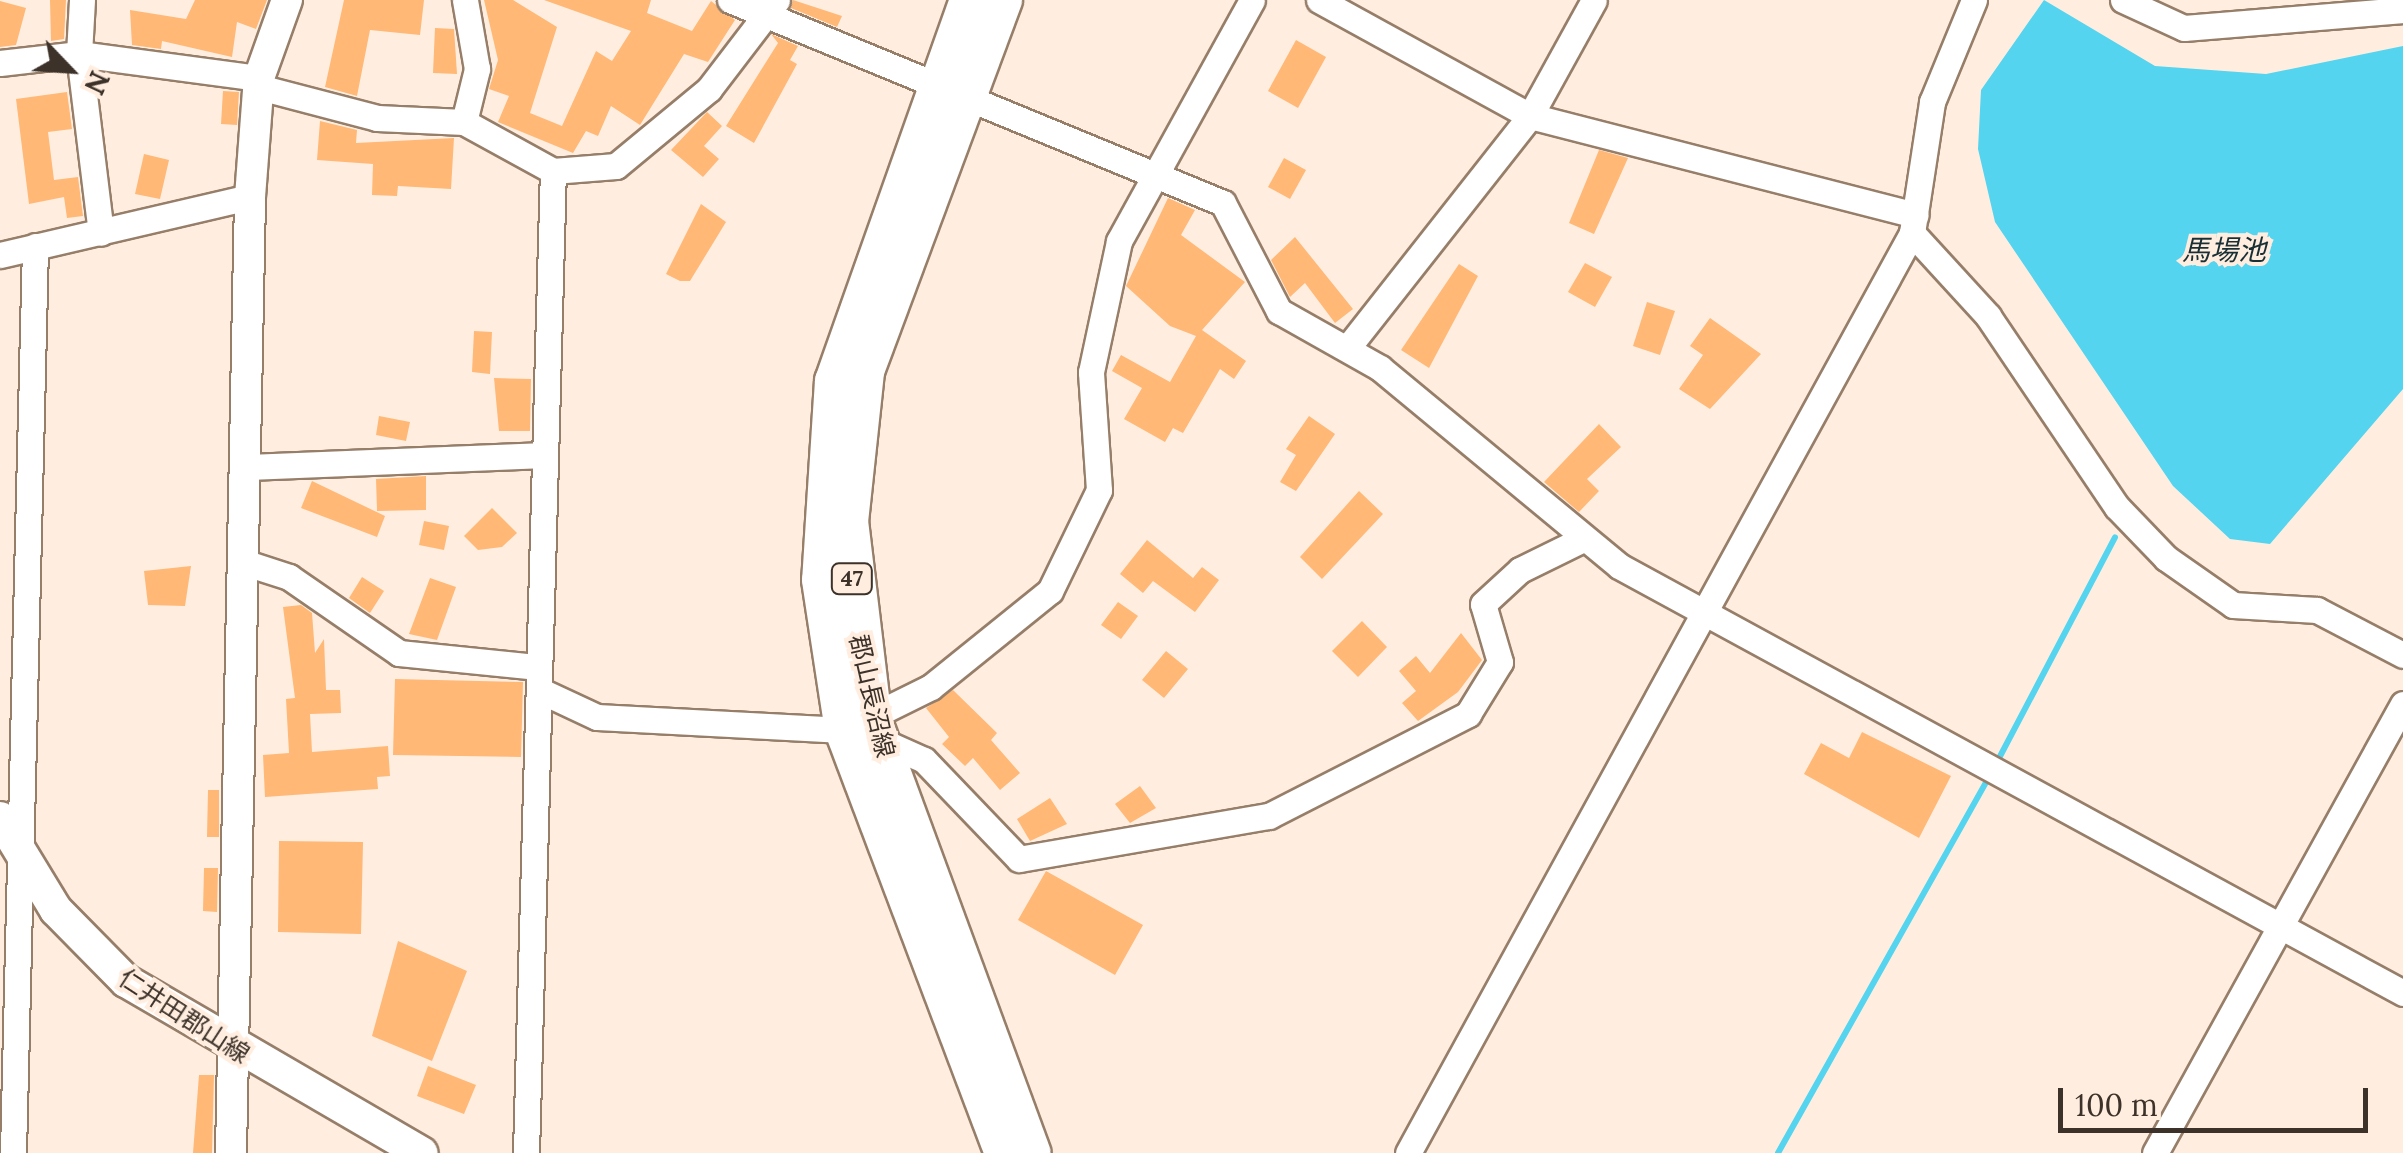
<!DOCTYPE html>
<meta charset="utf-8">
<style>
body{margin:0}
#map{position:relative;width:2403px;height:1153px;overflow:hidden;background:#ffeee0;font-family:Lora,"Noto Sans JP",serif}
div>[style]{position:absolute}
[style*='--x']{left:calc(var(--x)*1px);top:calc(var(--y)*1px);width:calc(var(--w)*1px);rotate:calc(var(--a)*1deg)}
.water>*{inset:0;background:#54d4ef}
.stream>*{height:6px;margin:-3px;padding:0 3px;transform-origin:3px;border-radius:3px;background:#54d4ef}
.building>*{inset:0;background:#ffb875}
.roads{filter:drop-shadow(2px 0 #967e69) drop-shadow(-2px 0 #967e69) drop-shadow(0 2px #967e69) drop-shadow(0 -2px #967e69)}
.minor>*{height:25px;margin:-12.5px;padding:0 12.5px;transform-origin:12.5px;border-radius:12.5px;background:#fff}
.tertiary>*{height:30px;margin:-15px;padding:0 15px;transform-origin:15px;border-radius:15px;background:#fff}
.secondary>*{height:32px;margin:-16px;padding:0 16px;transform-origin:16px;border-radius:16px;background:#fff}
.primary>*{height:38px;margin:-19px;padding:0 19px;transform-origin:19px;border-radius:19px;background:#fff}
span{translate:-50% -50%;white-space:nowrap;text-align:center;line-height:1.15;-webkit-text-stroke:8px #ffeee0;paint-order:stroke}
.shield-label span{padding:2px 8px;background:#ffeee0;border:2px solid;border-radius:8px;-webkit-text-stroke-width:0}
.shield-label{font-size:22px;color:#3d3229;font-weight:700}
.street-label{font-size:25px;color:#3d3229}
.water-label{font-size:28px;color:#192f34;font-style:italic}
.north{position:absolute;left:20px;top:20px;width:100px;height:100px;-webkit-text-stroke:8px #ffeee0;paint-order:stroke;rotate:115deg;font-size:28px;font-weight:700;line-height:40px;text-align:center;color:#3d3229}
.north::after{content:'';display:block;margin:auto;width:35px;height:45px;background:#3d3229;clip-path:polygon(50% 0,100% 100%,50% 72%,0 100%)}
.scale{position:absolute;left:2058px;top:1088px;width:310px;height:45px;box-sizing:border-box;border:5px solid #3d3229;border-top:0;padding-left:12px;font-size:30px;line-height:35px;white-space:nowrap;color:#3d3229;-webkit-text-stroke:8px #ffeee0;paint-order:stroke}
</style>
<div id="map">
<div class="water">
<i style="clip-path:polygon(2044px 0,2155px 66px,2266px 74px,2403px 46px,2403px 389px,2270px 544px,2230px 539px,2173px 486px,1995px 222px,1978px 149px,1981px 90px)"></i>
</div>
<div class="stream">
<i style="--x:1996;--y:764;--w:256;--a:-62.3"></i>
<i style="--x:1778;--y:1153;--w:433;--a:-60.7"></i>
</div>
<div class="building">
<i style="clip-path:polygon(50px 0,66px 0,64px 39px,51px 41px)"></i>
<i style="clip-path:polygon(195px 0,267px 0,256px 29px,237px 22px,232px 57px,162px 41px,161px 49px,132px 45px,130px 10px,186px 19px)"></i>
<i style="clip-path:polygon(344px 0,424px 0,420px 35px,370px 30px,357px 96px,325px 87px)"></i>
<i style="clip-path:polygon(484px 0,513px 0,557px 27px,530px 113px,562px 126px,596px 51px,612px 61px,631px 31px,544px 0,651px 0,647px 13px,692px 31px,711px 1px,735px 20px,708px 62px,684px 54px,640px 125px,611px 106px,598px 136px,586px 131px,573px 153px,498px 122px,509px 96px,489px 89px,498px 60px)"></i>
<i style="clip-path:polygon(793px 0,842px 16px,837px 27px,791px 8px)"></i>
<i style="clip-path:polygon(0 1px,26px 8px,16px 45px,0 47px)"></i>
<i style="clip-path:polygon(435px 28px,454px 29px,457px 74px,433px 73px)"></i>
<i style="clip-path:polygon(771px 34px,798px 46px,790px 60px,797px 64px,754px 143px,726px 126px,778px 43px)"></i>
<i style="clip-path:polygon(1296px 40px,1326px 57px,1298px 108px,1268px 91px)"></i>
<i style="clip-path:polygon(223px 91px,239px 92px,237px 125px,221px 124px)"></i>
<i style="clip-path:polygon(67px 92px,72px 129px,48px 132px,54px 180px,78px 177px,83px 216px,67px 218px,64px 197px,29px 204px,16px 99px)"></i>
<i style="clip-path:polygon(707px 112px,722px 126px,704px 146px,719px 159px,703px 177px,671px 150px)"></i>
<i style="clip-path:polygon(320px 121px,357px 130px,356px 143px,454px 138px,451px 189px,398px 186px,397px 196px,372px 195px,373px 164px,317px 160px)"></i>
<i style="clip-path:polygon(1599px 150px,1628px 158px,1594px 234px,1569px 223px)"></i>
<i style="clip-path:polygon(144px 154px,169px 160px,160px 199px,135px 194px)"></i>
<i style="clip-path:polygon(1284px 158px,1306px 170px,1290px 199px,1268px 187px)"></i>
<i style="clip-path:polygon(1168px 198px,1195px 210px,1181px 235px,1245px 282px,1202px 330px,1246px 361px,1234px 379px,1220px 369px,1183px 433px,1173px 428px,1165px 442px,1124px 419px,1142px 388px,1112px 371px,1121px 355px,1170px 382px,1196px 336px,1170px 326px,1126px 286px)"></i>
<i style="clip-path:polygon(701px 204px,726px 222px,690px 281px,680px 281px,666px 274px)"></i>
<i style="clip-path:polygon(1295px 237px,1353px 309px,1335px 323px,1305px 283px,1290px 297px,1271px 260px)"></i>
<i style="clip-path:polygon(1585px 263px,1612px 277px,1595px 307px,1568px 292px)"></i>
<i style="clip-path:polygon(1459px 264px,1478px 276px,1429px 368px,1401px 350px)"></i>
<i style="clip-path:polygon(1647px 302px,1675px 311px,1660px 355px,1633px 346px)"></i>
<i style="clip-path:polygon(1710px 318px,1761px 354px,1710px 409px,1679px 389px,1703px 355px,1690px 346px)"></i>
<i style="clip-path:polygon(474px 331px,492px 332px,490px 374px,472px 372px)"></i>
<i style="clip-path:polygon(494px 378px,531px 379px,530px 431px,499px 431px)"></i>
<i style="clip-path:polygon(379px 416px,410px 422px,406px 441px,376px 435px)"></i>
<i style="clip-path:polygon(1309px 416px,1335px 434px,1296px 491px,1280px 482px,1296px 455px,1286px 449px)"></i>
<i style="clip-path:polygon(1599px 424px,1621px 447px,1587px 479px,1599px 491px,1579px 512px,1544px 482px)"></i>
<i style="clip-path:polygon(426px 476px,426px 510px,377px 511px,376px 479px)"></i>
<i style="clip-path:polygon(312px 481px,385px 516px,377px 537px,301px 508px)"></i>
<i style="clip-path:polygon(1359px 491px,1383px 514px,1322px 579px,1300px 557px)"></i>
<i style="clip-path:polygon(492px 508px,517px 533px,502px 547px,478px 550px,464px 536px)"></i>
<i style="clip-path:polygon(424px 521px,449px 526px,444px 550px,419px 545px)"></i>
<i style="clip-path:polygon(1147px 540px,1193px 578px,1202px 567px,1219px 580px,1195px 612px,1153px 581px,1143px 593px,1120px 574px)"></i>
<i style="clip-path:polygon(191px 566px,185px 606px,148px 605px,144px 571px)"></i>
<i style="clip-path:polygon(362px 577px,384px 591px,370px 613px,349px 598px)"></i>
<i style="clip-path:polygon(430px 578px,456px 587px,437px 640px,409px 634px)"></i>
<i style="clip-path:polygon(1118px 602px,1138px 616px,1121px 639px,1101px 625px)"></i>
<i style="clip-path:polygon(301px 605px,312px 613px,315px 653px,324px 639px,326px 690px,340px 690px,341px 713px,310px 714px,312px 752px,388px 746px,390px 776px,377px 777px,378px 789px,265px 797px,263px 755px,289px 753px,286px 699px,295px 698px,283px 607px)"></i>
<i style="clip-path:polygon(1362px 621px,1387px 647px,1358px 677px,1332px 651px)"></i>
<i style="clip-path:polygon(1461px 633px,1482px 660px,1458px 692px,1418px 721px,1402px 703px,1416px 691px,1399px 671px,1416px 656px,1430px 673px)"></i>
<i style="clip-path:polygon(1166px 651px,1188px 669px,1164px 698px,1142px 680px)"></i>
<i style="clip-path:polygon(395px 679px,523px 682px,521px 757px,393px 755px)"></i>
<i style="clip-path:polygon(953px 690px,997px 733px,991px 740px,1020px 773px,1000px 790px,973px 758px,965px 766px,942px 744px,949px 737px,926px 708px)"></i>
<i style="clip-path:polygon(1862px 732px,1951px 776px,1919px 838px,1804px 774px,1821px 743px,1849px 758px)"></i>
<i style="clip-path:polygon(1140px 786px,1156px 808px,1130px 823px,1115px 804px)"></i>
<i style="clip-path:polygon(208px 790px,219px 790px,219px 837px,207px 837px)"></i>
<i style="clip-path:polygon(1050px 798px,1067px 824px,1030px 841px,1017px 819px)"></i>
<i style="clip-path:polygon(279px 841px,363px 842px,361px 934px,278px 932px)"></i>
<i style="clip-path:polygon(204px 868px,218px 868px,217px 912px,203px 911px)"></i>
<i style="clip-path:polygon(1046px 871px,1143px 925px,1115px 975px,1018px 920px)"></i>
<i style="clip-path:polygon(398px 941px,467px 971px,432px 1061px,372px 1036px)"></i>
<i style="clip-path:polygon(428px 1066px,476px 1085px,464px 1114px,417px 1096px)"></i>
<i style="clip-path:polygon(199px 1075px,214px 1075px,212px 1153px,193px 1153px)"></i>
</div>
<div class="roads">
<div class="minor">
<i style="--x:82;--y:0;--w:54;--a:93.2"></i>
<i style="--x:79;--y:54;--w:180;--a:83"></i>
<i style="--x:730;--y:0;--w:533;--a:22.38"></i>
<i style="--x:1223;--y:203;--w:122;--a:62.6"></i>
<i style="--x:1279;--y:311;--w:116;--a:29.4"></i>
<i style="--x:1380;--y:368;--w:310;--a:39.6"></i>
<i style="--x:1619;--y:566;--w:893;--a:28.57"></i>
<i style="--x:1319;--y:0;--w:241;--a:28.8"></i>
<i style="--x:1530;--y:116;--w:398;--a:14.4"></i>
<i style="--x:2123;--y:0;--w:67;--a:24.7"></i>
<i style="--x:2184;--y:28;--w:220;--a:-4.7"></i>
<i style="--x:0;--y:63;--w:80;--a:-6.5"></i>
<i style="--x:79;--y:54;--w:182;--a:7.6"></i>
<i style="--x:259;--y:87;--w:122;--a:14.7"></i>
<i style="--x:377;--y:118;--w:87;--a:2.6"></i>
<i style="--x:464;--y:122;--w:102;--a:28.8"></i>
<i style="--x:553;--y:171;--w:63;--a:-4.5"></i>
<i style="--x:616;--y:166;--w:121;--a:-39.6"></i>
<i style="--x:709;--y:89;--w:112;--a:-52.6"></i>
<i style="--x:464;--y:122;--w:55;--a:-76.2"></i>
<i style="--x:477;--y:69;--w:70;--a:-99.9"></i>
<i style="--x:1912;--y:233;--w:113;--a:47.5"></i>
<i style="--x:1988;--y:316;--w:230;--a:56"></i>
<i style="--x:2117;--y:507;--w:71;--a:46.1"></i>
<i style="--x:2166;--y:558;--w:82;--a:35"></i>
<i style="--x:2233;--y:605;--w:84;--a:3.4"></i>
<i style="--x:2317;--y:610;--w:97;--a:27.6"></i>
<i style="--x:0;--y:255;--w:257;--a:-13.1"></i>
<i style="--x:1349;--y:346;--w:293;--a:-51.8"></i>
<i style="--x:1530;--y:116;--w:132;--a:-61.1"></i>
<i style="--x:248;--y:467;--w:297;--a:-2.3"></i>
<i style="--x:249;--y:564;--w:42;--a:18"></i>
<i style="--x:289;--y:577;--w:134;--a:34.6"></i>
<i style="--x:399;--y:653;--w:140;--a:5.8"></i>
<i style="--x:539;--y:690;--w:64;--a:25"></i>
<i style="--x:597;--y:717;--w:247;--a:3"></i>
<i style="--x:844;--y:730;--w:97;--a:-26.3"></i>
<i style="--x:931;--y:687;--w:153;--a:-38.9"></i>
<i style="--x:1050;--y:591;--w:112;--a:-64.1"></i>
<i style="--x:1099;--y:490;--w:118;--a:-93.9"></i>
<i style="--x:1091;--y:372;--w:134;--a:-77.9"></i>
<i style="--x:1119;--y:241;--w:275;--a:-61.1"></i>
<i style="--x:879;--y:740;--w:49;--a:24"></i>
<i style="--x:924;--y:760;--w:137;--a:46.2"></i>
<i style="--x:1019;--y:859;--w:254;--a:-9.8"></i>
<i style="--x:1269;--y:816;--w:224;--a:-27.1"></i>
<i style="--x:1468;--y:714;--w:61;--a:-58.4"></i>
<i style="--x:1500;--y:662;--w:60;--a:-106.3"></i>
<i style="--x:1483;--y:604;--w:50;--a:-42.6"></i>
<i style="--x:1520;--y:570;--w:68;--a:-26.2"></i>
<i style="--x:13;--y:1153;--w:907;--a:-88.61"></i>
<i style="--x:526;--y:1153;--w:982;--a:-88.43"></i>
<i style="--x:1408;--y:1153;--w:1049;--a:-61.28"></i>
<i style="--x:1912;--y:233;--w:133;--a:-81.3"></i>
<i style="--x:1932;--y:102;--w:110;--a:-67.6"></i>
<i style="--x:2155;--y:1153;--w:513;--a:-61.09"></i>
</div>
<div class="tertiary">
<i style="--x:231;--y:1153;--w:956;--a:-88.86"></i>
<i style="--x:250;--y:197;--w:119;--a:-85.7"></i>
<i style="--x:259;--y:78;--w:83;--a:-70.3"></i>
</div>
<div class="secondary">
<i style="--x:0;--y:818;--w:108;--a:58.7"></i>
<i style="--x:56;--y:910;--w:100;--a:45.4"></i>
<i style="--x:126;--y:981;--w:342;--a:30.2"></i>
</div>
<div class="primary">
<i style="--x:969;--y:0;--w:404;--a:109.5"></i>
<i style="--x:834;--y:381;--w:199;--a:93.7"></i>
<i style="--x:821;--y:580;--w:152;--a:81.3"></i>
<i style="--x:844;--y:730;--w:452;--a:69.3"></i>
<i style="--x:1003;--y:0;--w:397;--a:110.4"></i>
<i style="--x:865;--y:372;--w:150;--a:96.1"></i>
<i style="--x:849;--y:521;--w:202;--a:83.2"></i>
<i style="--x:873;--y:722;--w:459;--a:69.8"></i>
</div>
</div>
<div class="shield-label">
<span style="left:852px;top:579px">47</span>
</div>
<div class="street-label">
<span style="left:872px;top:696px;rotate:77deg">郡山長沼線</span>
<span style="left:184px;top:1016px;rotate:33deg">仁井田郡山線</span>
</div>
<div class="water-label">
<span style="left:2224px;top:250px">馬場池</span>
</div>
<div class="north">N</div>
<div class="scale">100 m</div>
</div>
